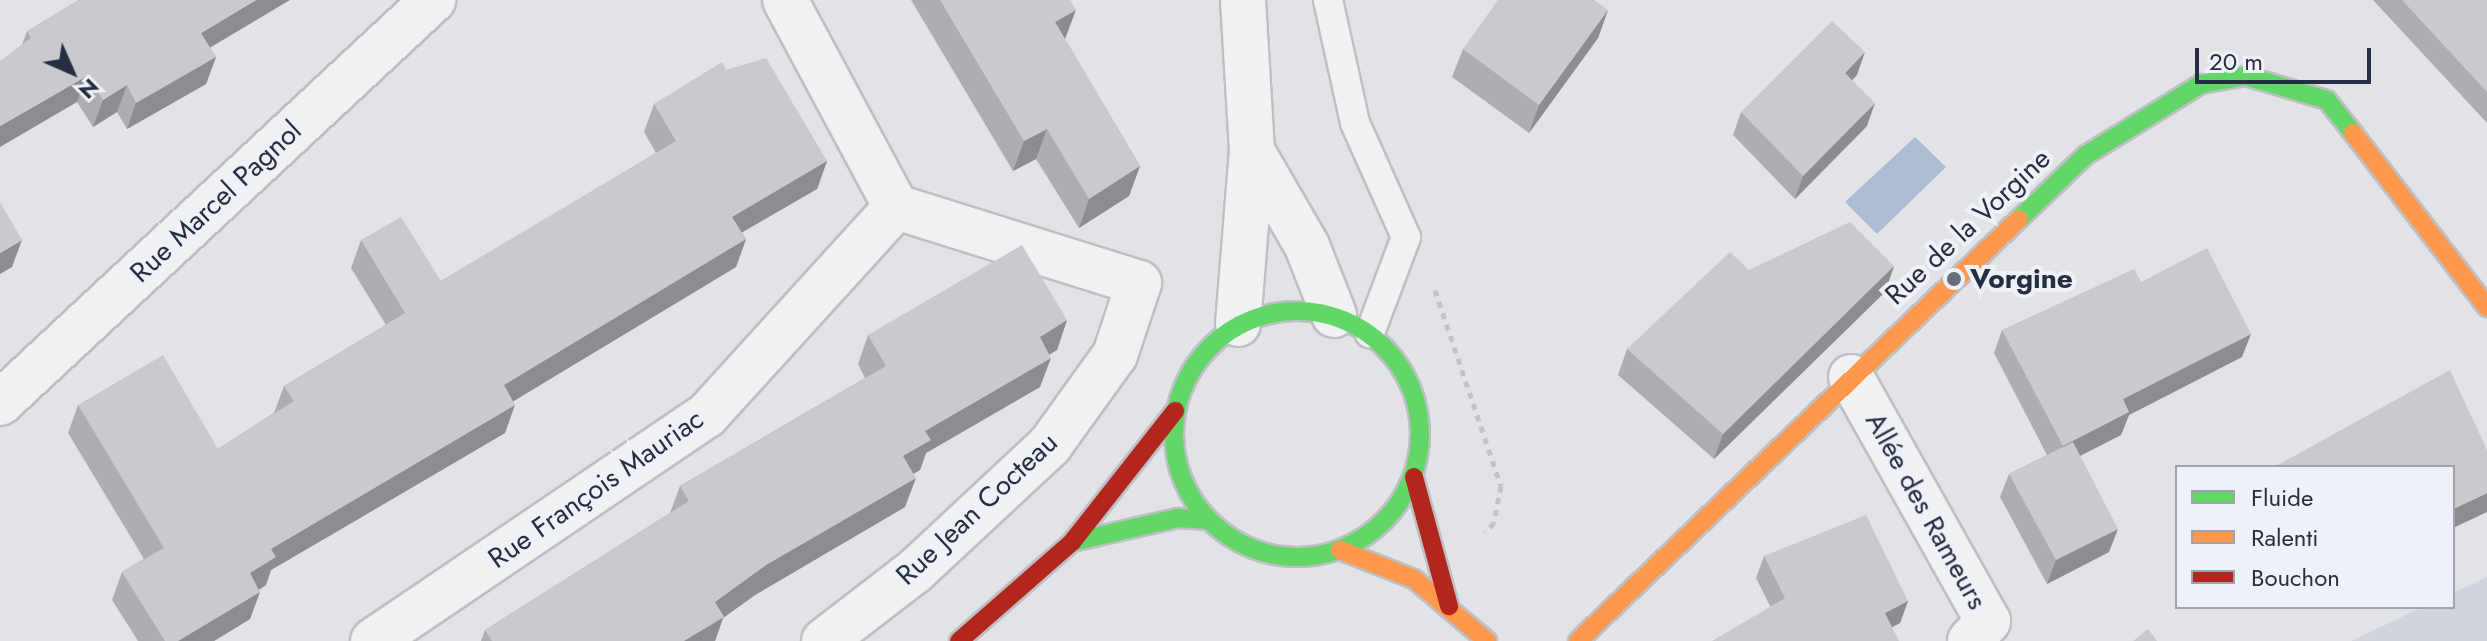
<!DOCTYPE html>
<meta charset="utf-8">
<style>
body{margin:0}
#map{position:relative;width:2487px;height:641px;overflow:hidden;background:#e1e3e6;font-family:Jost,sans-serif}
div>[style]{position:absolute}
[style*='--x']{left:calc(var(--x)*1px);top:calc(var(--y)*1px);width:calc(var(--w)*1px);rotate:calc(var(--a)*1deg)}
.built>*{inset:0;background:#d1d4dc}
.water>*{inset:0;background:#acbcd4}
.path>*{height:5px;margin-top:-2.5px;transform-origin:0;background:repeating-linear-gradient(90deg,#c2c4c9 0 6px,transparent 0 12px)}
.roads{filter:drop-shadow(2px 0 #bec0c4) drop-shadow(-2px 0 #bec0c4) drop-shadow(0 2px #bec0c4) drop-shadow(0 -2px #bec0c4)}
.lane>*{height:28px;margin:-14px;padding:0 14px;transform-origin:14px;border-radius:14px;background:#f0f1f3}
.street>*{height:44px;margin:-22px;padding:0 22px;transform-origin:22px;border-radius:22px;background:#f0f1f3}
.fast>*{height:18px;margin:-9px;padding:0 9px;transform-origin:9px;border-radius:9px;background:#63d668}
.fast>.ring{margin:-9px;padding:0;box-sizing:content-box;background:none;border:18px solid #63d668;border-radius:50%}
.slow>*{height:18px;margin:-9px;padding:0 9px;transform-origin:9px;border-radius:9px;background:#ff974d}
.jam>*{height:18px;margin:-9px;padding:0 9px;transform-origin:9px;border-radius:9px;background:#b3261e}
.wall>*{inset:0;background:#acaeb1}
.shaded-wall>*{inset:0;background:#8c8d90}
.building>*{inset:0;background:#c8cace}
.dots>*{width:22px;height:22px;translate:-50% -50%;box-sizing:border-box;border:4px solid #eef1f7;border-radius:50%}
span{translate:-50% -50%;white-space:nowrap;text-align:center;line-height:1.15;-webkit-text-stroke:8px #eef1f7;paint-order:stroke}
.street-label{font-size:28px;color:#262e42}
.poi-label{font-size:28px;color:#262e42;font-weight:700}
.left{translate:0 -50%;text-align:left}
.legend{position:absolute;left:2175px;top:465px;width:280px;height:144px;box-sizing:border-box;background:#eef1f7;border:2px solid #9ea3af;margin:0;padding:10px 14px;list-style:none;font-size:24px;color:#262e42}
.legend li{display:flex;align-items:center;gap:16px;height:40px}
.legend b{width:40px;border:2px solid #9ea3af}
.north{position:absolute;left:32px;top:32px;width:80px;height:80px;-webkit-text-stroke:6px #eef1f7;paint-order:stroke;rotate:135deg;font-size:22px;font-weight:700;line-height:32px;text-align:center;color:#262e42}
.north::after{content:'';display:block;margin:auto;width:28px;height:36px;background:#262e42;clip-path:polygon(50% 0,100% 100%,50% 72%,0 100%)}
.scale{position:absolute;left:2195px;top:48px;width:176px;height:36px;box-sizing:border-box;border:4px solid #262e42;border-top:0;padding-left:10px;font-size:24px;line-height:28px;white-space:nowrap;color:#262e42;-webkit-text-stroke:6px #eef1f7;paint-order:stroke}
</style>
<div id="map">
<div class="built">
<i style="clip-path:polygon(2487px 577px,2487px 641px,2351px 641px,2423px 607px,2453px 607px,2453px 593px)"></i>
</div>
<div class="water">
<i style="clip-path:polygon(1915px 137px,1946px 167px,1877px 234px,1845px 202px)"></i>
</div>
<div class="path">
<i style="--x:1435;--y:290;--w:207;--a:71.4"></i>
<i style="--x:1501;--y:486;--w:38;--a:101"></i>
<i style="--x:1494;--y:523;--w:13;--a:138"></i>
</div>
<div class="roads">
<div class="lane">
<i style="--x:1328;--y:0;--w:126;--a:77.6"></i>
<i style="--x:1355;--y:123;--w:125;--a:65.9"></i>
<i style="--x:1406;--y:237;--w:103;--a:110.6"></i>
</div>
<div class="street">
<i style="--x:785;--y:0;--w:235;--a:61.8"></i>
<i style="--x:1252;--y:151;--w:110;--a:59.9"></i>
<i style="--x:1307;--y:246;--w:74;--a:68.6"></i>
<i style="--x:1238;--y:324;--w:174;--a:-85.4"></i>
<i style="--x:1252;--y:151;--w:151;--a:-93.4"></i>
<i style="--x:1851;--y:377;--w:280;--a:60.7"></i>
<i style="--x:1988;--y:621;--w:27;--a:132"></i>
<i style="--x:0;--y:403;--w:592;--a:-42.94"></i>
<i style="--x:373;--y:641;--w:403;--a:-34.1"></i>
<i style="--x:707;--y:415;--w:281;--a:-47.7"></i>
<i style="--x:824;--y:641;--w:115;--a:-37.6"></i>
<i style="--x:915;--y:571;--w:185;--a:-43"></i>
<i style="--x:1050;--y:445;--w:111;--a:-54.2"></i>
<i style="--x:1115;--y:355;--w:76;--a:-71.6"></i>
<i style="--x:1139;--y:283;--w:255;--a:-162.6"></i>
</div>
<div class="fast">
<i style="--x:2019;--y:219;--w:93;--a:-43.7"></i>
<i style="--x:2086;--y:155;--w:135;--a:-31.7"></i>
<i style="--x:2201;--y:84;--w:46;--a:-10.1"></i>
<i style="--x:2246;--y:76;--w:84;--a:16.5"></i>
<i style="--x:2327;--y:100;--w:42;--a:51.8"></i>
<i class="ring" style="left:1174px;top:311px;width:228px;height:228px"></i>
<i style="--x:1072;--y:542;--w:109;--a:-12.8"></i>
<i style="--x:1178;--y:518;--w:30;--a:4"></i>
</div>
<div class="slow">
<i style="--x:2353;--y:133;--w:220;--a:52.4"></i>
<i style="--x:1340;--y:550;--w:79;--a:21.4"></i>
<i style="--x:1414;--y:579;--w:96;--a:40.3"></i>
<i style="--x:1578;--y:641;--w:610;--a:-43.74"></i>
</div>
<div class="jam">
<i style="--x:1414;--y:477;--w:134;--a:74.8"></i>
<i style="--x:959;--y:641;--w:150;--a:-41.2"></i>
<i style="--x:1072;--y:542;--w:167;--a:-51.8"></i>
</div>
</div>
<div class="wall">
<i style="clip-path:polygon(911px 0,1070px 0,1065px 39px,1140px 166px,1129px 196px,1079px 228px,1036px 159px,1013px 171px)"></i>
<i style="clip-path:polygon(2373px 0,2487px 0,2487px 123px)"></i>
<i style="clip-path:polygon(1608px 10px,1598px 38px,1529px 133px,1452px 77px,1463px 49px)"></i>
<i style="clip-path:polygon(27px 31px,210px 48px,216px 57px,206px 84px,127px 129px,117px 112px,93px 127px,77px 102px,22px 45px)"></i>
<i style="clip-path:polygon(726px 70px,827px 161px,817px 189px,742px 232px,746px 239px,736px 267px,513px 401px,505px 433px,271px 570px,266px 585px,259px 590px,250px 619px,214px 641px,138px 641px,112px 600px,122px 572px,144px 559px,68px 433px,78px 405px,218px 449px,274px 413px,284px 386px,386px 325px,351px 268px,361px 240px,441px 281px,656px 153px,644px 132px,654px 104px)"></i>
<i style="clip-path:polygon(1857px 75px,1852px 80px,1867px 126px,1795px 199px,1733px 135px,1741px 112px)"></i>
<i style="clip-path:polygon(1894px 266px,1885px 292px,1714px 459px,1618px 375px,1627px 349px,1749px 270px)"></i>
<i style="clip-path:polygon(2141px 282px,2242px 357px,2129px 415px,2121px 435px,2080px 456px,2109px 552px,2047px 584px,2000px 497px,2009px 474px,2047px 455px,1994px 353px,2002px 330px)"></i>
<i style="clip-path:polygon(1067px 320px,1057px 350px,1049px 354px,1040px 387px,926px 453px,920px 470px,913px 474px,905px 507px,755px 595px,723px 618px,715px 641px,481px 641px,485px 630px,670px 513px,680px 486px,865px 378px,858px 364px,868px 335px)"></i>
<i style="clip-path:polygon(1764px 556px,1908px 601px,1900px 623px,1892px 627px,1770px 606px,1756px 578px)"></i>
</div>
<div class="shaded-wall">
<i style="clip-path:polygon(256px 0,290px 0,191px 59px,201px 33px)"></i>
<i style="clip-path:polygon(1076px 10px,1065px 39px,1055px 22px)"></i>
<i style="clip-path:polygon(1608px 10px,1598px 38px,1529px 133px,1539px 105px)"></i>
<i style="clip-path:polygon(1865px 52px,1857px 75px,1837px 96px,1845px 73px)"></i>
<i style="clip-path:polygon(216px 57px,206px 84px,127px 129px,136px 103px)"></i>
<i style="clip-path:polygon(87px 76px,77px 102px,0 147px,0 126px)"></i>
<i style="clip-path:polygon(127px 85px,117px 112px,93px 127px,103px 100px)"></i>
<i style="clip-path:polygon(1875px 103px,1867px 126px,1795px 199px,1803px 176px)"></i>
<i style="clip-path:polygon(1047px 129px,1036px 159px,1013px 171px,1024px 141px)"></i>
<i style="clip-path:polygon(827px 161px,817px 189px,722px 244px,732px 217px)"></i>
<i style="clip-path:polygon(1140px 166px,1129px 196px,1079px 228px,1089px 199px)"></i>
<i style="clip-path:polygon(746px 239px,736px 267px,494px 413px,504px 385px)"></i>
<i style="clip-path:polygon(22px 240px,12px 267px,0 274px,0 253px)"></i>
<i style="clip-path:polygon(1894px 266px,1885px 292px,1714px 459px,1723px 434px)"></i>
<i style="clip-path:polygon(1067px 320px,1057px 350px,1029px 367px,1040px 337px)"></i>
<i style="clip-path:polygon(2251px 334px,2242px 357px,2129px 415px,2121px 435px,2054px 469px,2063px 446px,2123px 399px)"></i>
<i style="clip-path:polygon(1051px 358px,1040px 387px,926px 453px,920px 470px,892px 486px,903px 456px,925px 431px)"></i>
<i style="clip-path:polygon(515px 405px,505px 433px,271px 570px,266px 585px,240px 601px,250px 573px,271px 549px)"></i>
<i style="clip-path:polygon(916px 478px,905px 507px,755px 595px,723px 618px,715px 641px,684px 641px,715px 602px,766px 565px)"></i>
<i style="clip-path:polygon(2487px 493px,2487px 512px,2453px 528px,2453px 509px)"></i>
<i style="clip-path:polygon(2118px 529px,2109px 552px,2047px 584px,2056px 560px)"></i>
<i style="clip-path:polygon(260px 592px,250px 619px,214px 641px,178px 641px)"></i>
<i style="clip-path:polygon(1908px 601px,1900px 623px,1877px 635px,1885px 613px)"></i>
</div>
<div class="building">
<i style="clip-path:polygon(78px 0,256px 0,201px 33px,216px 57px,136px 103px,127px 85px,103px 100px,87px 76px,0 126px,0 61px,31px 38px,27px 31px)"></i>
<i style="clip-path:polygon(940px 0,1070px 0,1076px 10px,1055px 22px,1140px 166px,1089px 199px,1047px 129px,1024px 141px)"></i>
<i style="clip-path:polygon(1498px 0,1594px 0,1608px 10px,1539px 105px,1463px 49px)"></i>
<i style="clip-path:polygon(2402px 0,2487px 0,2487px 92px)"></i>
<i style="clip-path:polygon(1832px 21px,1865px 52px,1845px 73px,1875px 103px,1803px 176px,1741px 112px)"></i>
<i style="clip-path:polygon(766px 58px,827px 161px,732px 217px,746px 239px,504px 385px,515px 405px,271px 549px,276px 557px,250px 573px,260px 592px,178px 641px,165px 641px,122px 572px,164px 548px,78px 405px,163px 355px,218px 449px,294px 401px,284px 386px,405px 313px,361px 240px,401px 217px,441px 281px,676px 141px,654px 104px,722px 62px,726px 70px)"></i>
<i style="clip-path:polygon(0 202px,22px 240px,0 253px)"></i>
<i style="clip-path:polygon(1850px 222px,1894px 266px,1723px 434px,1627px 349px,1730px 252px,1749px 270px)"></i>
<i style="clip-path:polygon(1022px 245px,1067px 320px,1040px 337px,1051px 358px,925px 431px,931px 440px,903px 456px,916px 478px,766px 565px,715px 602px,724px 617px,684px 641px,492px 641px,485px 630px,689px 501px,680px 486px,886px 366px,868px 335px)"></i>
<i style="clip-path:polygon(2207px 248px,2251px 334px,2123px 399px,2129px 412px,2063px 446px,2002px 330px,2134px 269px,2141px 282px)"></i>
<i style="clip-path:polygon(2450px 370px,2487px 450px,2487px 493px,2453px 509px,2453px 467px,2274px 467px)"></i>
<i style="clip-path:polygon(2073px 442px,2118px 529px,2056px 560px,2009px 474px)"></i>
<i style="clip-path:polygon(1866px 515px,1908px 601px,1885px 613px,1899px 641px,1712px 641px,1785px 598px,1764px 556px)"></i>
<i style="clip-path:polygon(2148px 629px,2157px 641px,2133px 641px)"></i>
</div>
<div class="dots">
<i style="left:1954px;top:279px;background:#676d7b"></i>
</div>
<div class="street-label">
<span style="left:216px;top:202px;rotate:-43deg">Rue Marcel Pagnol</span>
<span style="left:1968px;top:227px;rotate:-43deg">Rue de la Vorgine</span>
<span style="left:596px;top:489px;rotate:-35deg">Rue François Mauriac</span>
<span style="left:977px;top:509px;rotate:-43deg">Rue Jean Cocteau</span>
<span style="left:1926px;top:511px;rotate:61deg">Allée des Rameurs</span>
</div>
<div class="poi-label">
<span class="left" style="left:1970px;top:279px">Vorgine</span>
</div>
<ul class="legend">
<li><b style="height:10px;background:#63d668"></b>Fluide</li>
<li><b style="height:10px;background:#ff974d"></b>Ralenti</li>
<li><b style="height:10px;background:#b3261e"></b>Bouchon</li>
</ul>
<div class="north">N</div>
<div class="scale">20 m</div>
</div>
